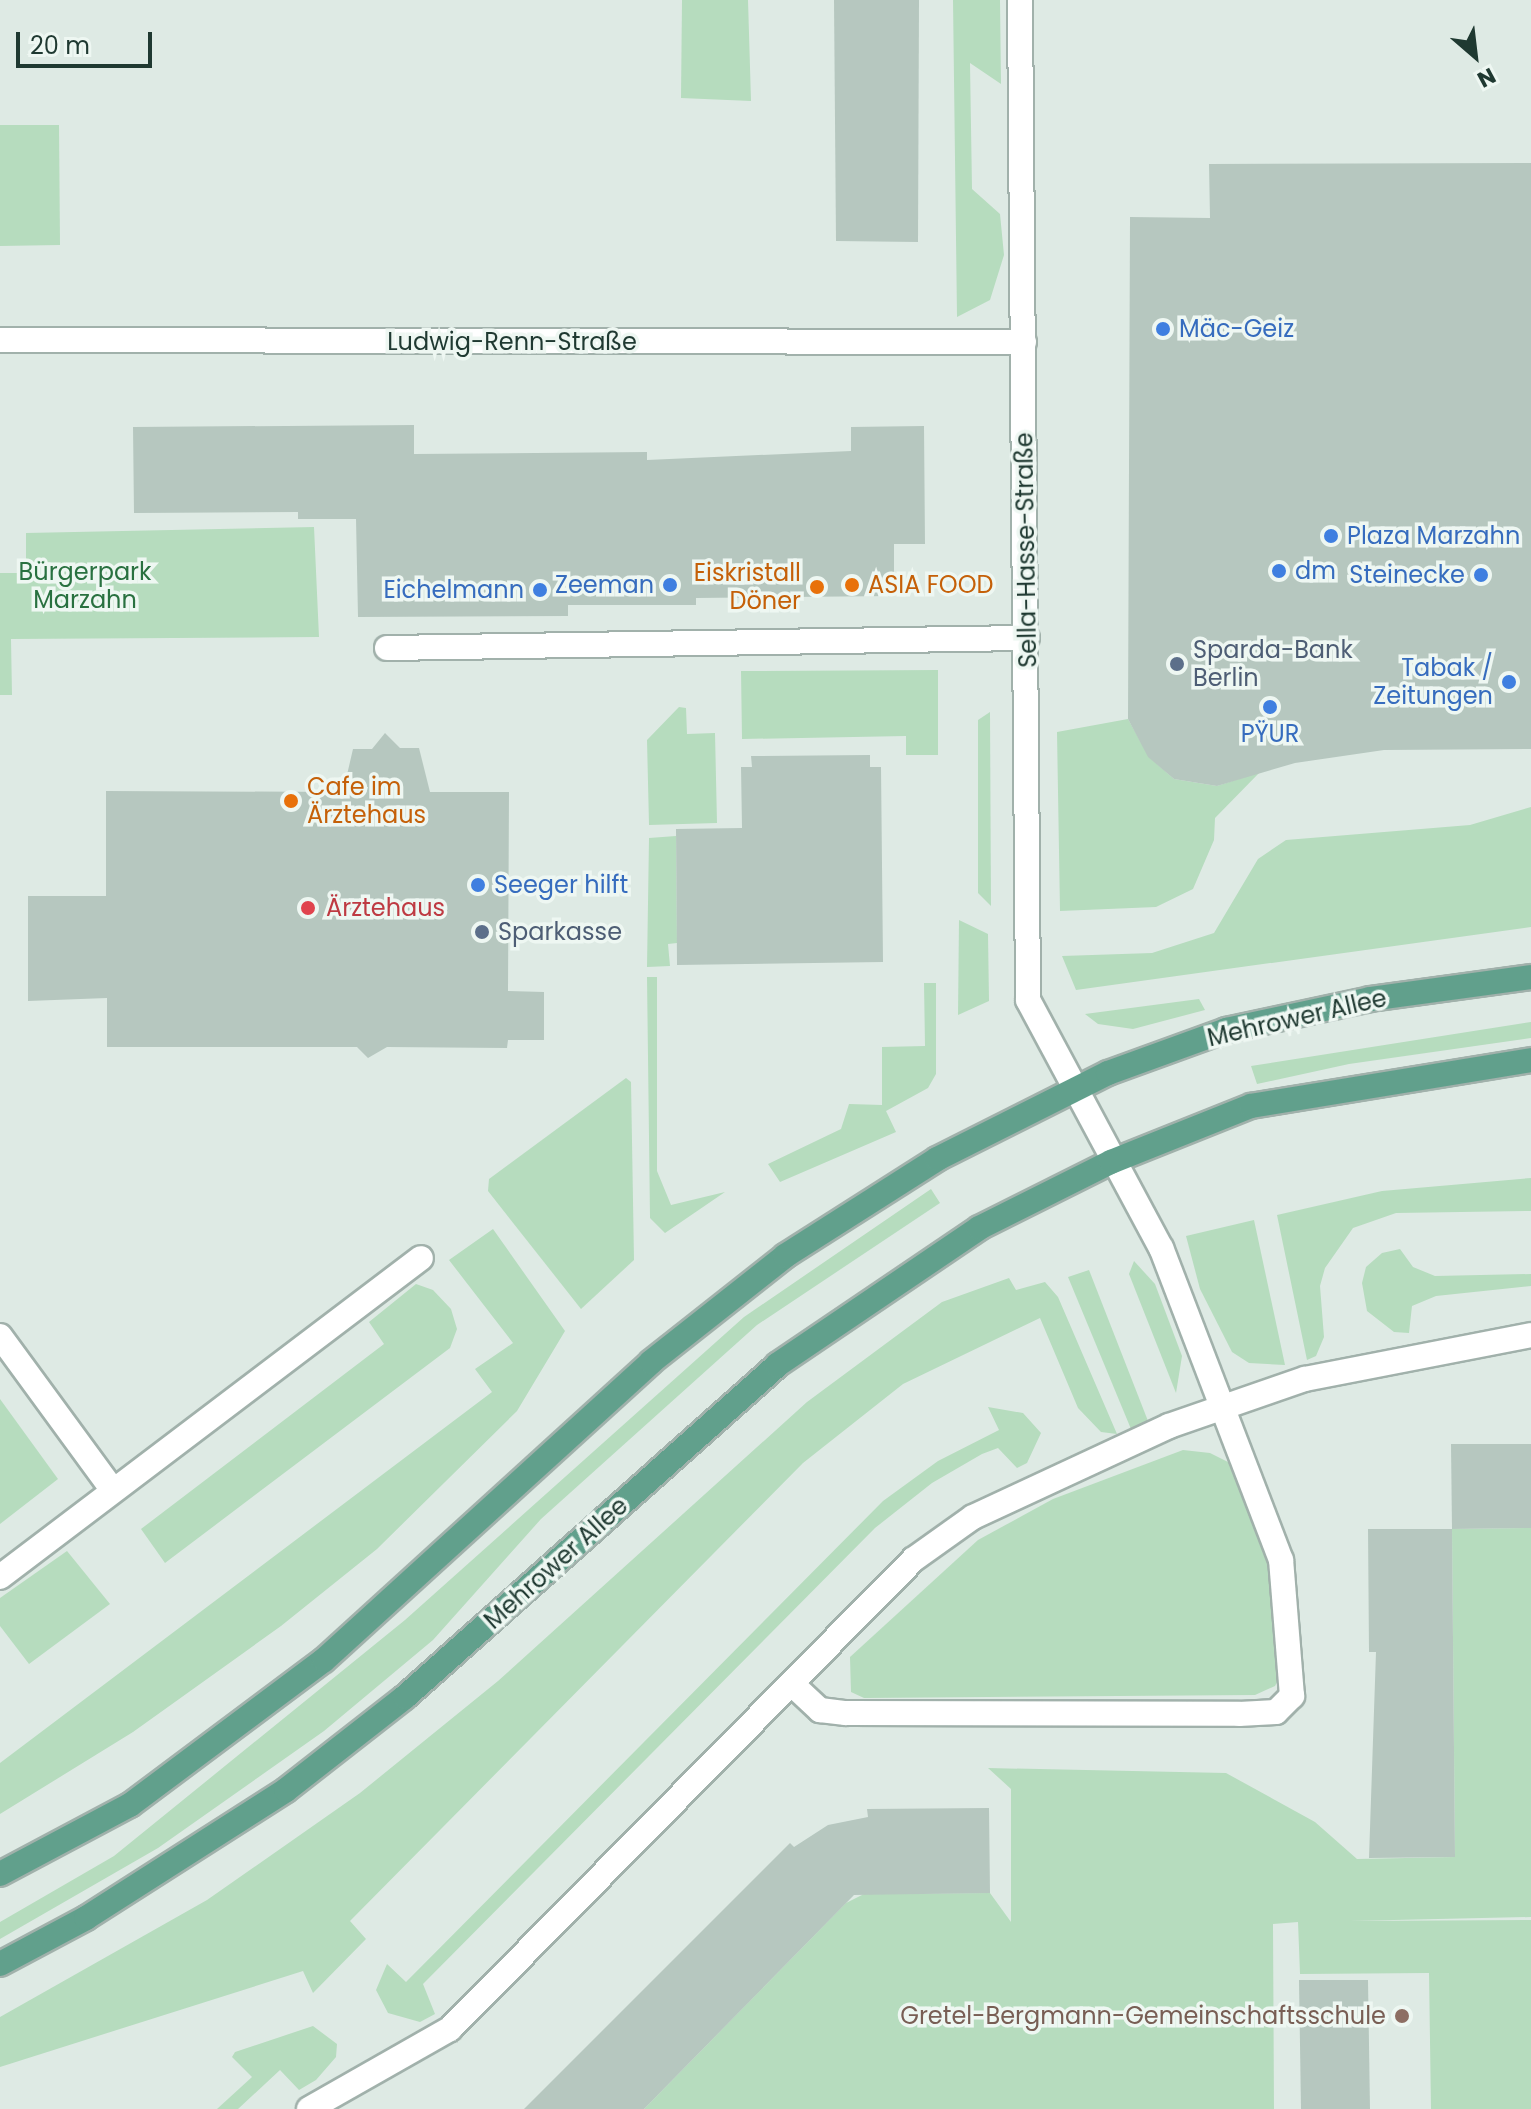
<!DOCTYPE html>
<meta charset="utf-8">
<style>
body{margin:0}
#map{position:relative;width:1531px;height:2109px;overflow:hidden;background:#deeae4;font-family:Poppins,sans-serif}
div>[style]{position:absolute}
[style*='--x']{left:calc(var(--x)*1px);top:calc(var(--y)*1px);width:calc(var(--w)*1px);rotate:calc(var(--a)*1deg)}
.green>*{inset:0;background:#b6dcbe}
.building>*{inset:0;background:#b6c7bf}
.roads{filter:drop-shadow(2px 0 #a1b1ab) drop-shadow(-2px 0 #a1b1ab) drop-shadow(0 2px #a1b1ab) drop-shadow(0 -2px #a1b1ab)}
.minor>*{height:24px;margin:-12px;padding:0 12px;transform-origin:12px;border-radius:12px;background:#fff}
.major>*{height:24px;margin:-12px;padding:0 12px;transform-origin:12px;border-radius:12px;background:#61a08c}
.dots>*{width:22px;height:22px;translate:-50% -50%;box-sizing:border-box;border:4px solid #eef7f2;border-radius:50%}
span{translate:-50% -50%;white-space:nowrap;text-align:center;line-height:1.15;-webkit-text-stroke:7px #eef7f2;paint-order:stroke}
.shop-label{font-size:24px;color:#366cbe}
.left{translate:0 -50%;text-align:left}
.right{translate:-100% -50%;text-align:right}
.street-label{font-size:24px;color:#1f3931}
.park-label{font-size:24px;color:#297140}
.food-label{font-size:24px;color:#c56008}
.service-label{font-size:24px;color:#4e5e75}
.health-label{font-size:24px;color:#be3a42}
.education-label{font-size:24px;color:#785e54}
.north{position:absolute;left:1435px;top:16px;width:80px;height:80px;-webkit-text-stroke:6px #eef7f2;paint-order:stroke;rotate:152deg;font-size:22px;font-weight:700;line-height:32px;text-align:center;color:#1f3931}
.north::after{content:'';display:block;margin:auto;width:28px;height:36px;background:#1f3931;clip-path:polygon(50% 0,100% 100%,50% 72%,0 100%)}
.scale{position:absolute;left:16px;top:32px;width:136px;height:36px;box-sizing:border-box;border:4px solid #1f3931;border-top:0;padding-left:10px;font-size:24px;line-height:28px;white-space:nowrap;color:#1f3931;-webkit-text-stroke:6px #eef7f2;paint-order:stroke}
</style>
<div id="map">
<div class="green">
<i style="clip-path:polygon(682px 0,748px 0,751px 101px,681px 98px)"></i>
<i style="clip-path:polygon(953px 0,1000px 0,1001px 84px,970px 63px,972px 189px,1000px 214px,1004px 255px,990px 300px,957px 317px)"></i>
<i style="clip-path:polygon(0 125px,59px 125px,60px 245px,0 246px)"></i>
<i style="clip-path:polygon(314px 527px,319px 637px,11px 639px,12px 695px,0 695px,0 573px,26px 573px,26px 533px)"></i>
<i style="clip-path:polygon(938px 670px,938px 755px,906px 755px,906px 736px,742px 739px,741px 671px)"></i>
<i style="clip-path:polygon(679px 707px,686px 708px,687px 734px,715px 733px,717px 823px,649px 825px,647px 740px)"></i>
<i style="clip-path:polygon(990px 712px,991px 906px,978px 893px,978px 720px)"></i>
<i style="clip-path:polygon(1128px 719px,1149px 757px,1174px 779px,1217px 786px,1260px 772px,1215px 818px,1214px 840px,1193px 889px,1156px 907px,1060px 911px,1057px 732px)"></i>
<i style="clip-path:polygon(1531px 807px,1531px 927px,1076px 990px,1062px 956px,1152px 953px,1214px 933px,1258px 859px,1286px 840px,1470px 825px)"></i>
<i style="clip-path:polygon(676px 836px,677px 943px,668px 944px,670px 966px,647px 967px,649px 838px)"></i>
<i style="clip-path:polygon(959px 920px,988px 934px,989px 1001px,958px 1015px)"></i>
<i style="clip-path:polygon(647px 977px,657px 977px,657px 1171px,671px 1205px,725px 1192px,665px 1233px,650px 1218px)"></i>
<i style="clip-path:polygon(924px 983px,936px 983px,936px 1074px,928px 1088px,886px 1111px,896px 1132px,780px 1182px,768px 1164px,841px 1129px,849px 1104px,882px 1105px,882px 1047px,925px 1046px)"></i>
<i style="clip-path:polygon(1199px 999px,1205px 1010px,1133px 1029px,1098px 1024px,1085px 1014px)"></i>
<i style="clip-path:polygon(1531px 1022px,1531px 1038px,1349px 1064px,1257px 1084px,1251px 1066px)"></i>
<i style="clip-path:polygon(626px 1078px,631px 1082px,634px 1260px,581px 1309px,488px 1191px,489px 1179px)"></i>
<i style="clip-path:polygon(1531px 1178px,1531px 1211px,1396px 1213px,1353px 1228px,1325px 1268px,1320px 1286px,1324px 1337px,1316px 1356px,1307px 1360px,1277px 1215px,1382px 1191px)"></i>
<i style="clip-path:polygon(931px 1189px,940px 1203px,757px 1325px,541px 1519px,433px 1640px,324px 1731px,158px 1848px,0 1939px,0 1922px,114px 1856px,405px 1620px,744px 1317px)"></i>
<i style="clip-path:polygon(1254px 1220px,1285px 1365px,1249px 1363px,1232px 1352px,1200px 1289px,1186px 1236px)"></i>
<i style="clip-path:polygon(493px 1229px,565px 1331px,517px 1411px,377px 1549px,281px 1626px,133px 1732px,0 1814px,0 1763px,492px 1392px,475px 1369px,513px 1343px,449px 1260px)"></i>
<i style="clip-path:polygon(1400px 1249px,1413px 1267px,1435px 1276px,1531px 1274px,1531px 1286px,1436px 1296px,1412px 1306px,1409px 1333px,1394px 1332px,1367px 1311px,1362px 1283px,1366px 1267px,1382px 1253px)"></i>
<i style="clip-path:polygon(1134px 1261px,1155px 1284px,1182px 1356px,1176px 1393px,1129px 1274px)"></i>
<i style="clip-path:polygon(1089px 1270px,1148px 1421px,1131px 1429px,1068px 1277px)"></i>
<i style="clip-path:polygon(1009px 1278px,1016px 1290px,1045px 1282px,1058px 1297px,1117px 1434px,1101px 1432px,1078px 1408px,1040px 1318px,903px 1384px,803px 1463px,350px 1921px,366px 1939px,313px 1993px,303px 1971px,0 2067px,0 2017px,207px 1900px,360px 1793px,498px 1681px,807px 1402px,942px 1302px)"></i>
<i style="clip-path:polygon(416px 1284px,433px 1290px,451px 1309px,457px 1329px,450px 1348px,165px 1563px,141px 1529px,384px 1344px,369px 1322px)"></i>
<i style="clip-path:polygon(0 1399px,58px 1479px,0 1524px)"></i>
<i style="clip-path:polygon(988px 1407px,1023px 1413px,1041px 1433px,1027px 1463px,1017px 1468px,998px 1448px,982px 1454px,932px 1483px,875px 1528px,423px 1984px,435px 2014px,420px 2022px,388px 2013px,376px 1990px,387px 1964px,406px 1982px,883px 1501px,938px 1461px,999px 1430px)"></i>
<i style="clip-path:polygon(1183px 1450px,1210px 1453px,1230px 1463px,1260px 1528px,1275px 1596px,1280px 1677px,1275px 1686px,1255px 1695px,864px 1698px,851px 1692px,850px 1657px,978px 1540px,1053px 1499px)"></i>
<i style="clip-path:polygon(1531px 1528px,1531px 1917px,1350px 1921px,1531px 1920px,1531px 2109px,1431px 2109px,1429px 1973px,1300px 1974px,1298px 1922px,1273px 1924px,1274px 2109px,644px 2109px,846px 1903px,864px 1894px,990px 1893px,1011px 1922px,1011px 1789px,988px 1768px,1226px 1773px,1315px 1822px,1357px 1859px,1455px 1857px,1452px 1529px)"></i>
<i style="clip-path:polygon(67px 1551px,110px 1604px,29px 1664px,0 1626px,0 1598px)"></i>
<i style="clip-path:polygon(313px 2026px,337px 2044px,336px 2057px,316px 2080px,299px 2090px,280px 2070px,238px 2109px,217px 2109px,252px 2077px,232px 2057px,235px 2052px)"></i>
</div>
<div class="building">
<i style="clip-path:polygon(834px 0,919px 0,918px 242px,836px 241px)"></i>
<i style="clip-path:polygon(1531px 163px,1531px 749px,1384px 750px,1295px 763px,1217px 786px,1174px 779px,1148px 757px,1128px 719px,1130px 217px,1210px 218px,1209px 164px)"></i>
<i style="clip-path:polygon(414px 425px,414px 454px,647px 452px,647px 460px,851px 451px,851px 427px,924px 426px,925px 544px,894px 544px,894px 596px,696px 598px,696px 605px,568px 605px,568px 616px,358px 617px,356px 519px,298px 519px,298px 512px,134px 513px,133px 427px)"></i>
<i style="clip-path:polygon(385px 733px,400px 748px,419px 748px,430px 792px,509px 792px,508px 991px,544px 992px,544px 1040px,508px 1040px,507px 1048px,387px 1047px,368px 1058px,357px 1047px,107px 1047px,107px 998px,28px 1001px,28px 896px,106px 896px,106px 791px,343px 792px,353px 749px,372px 749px)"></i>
<i style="clip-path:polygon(870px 755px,870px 767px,881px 767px,883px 962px,677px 965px,676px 829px,742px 828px,741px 767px,752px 767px,751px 756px)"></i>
<i style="clip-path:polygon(1451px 1444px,1531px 1444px,1531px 1528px,1452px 1529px)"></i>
<i style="clip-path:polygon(1368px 1529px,1452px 1529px,1455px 1857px,1369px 1858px,1376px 1652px,1369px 1652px)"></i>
<i style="clip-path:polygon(989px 1808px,990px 1893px,854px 1895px,644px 2109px,524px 2109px,790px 1843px,794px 1847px,828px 1825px,868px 1817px,867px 1809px)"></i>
<i style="clip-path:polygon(1299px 1980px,1368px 1980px,1370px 2109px,1301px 2109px)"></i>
</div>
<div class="roads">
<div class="minor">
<i style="--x:0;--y:340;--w:1024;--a:0.11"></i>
<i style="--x:387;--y:648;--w:640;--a:-0.9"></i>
<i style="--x:0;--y:1336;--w:190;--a:53.8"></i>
<i style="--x:0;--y:1577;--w:528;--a:-37.15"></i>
<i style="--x:793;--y:1685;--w:37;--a:43"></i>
<i style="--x:820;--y:1710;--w:26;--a:7"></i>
<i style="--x:846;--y:1713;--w:393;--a:0.1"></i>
<i style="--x:1239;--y:1714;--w:37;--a:-3"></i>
<i style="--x:1276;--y:1712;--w:23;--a:-45"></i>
<i style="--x:1292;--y:1696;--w:136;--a:-94.6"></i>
<i style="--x:1281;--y:1560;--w:334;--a:-111"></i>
<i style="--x:1161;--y:1248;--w:281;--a:-118.2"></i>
<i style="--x:1028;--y:1000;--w:1000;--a:-90.46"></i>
<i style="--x:309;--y:2109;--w:162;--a:-29.6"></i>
<i style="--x:450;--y:2029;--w:660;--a:-45.37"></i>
<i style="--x:914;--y:1559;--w:72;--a:-35.4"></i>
<i style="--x:973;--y:1517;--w:216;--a:-24.9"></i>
<i style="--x:1169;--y:1426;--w:144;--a:-19.1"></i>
<i style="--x:1305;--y:1379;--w:230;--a:-11"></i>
</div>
<div class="major">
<i style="--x:0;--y:1874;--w:147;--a:-28"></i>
<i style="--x:130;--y:1805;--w:242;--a:-36.8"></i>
<i style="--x:324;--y:1660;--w:442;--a:-42.3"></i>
<i style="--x:651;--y:1362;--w:171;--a:-38.3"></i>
<i style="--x:785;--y:1256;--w:180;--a:-32.5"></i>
<i style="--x:937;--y:1159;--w:191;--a:-26.7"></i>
<i style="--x:1108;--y:1073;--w:126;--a:-20"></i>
<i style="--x:1226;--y:1030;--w:147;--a:-12.1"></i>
<i style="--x:1370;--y:999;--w:162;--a:-7.8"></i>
<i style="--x:0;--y:1964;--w:98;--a:-28.1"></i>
<i style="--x:86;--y:1918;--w:237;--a:-32.6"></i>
<i style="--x:286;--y:1790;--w:151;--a:-38"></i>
<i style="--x:405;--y:1697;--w:499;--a:-41.7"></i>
<i style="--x:777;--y:1365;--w:244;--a:-34.1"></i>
<i style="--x:979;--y:1228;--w:148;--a:-26.6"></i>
<i style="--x:1111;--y:1162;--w:151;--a:-21.8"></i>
<i style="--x:1251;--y:1106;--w:284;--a:-9.3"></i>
</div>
</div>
<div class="dots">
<i style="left:1163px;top:329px;background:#3f7fe0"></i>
<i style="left:1331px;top:536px;background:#3f7fe0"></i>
<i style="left:1279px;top:571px;background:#3f7fe0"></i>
<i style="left:1481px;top:575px;background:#3f7fe0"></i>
<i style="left:670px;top:585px;background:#3f7fe0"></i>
<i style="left:852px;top:585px;background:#e8710a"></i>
<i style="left:817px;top:587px;background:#e8710a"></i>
<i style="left:540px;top:590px;background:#3f7fe0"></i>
<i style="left:1177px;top:664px;background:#5c6f8a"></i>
<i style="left:1509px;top:682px;background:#3f7fe0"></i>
<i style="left:1270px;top:707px;background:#3f7fe0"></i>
<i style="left:291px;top:801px;background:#e8710a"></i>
<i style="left:478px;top:885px;background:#3f7fe0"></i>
<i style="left:308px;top:908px;background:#e0444e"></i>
<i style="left:482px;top:932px;background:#5c6f8a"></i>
<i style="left:1402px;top:2016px;background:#8d6e63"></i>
</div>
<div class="shop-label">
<span class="left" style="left:1179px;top:329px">Mäc-Geiz</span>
<span class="left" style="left:1347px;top:536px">Plaza Marzahn</span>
<span class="left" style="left:1295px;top:571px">dm</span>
<span class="right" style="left:1465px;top:575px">Steinecke</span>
<span class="right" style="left:654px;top:585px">Zeeman</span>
<span class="right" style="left:524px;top:590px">Eichelmann</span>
<span class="right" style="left:1493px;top:682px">Tabak /<br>Zeitungen</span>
<span style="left:1270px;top:734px">PŸUR</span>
<span class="left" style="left:494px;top:885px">Seeger hilft</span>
</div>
<div class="street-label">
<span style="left:512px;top:342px">Ludwig-Renn-Straße</span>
<span style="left:1026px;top:550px;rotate:-91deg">Sella-Hasse-Straße</span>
<span style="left:1297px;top:1018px;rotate:-13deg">Mehrower Allee</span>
<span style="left:556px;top:1563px;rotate:-42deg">Mehrower Allee</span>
</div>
<div class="park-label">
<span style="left:85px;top:586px">Bürgerpark<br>Marzahn</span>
</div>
<div class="food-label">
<span class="right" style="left:801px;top:587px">Eiskristall<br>Döner</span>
<span class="left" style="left:868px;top:585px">ASIA FOOD</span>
<span class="left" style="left:307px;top:801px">Cafe im<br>Ärztehaus</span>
</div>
<div class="service-label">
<span class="left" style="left:1193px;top:664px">Sparda-Bank<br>Berlin</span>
<span class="left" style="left:498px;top:932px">Sparkasse</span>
</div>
<div class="health-label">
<span class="left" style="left:326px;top:908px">Ärztehaus</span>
</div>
<div class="education-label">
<span class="right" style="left:1386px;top:2016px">Gretel-Bergmann-Gemeinschaftsschule</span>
</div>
<div class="north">N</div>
<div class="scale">20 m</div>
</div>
